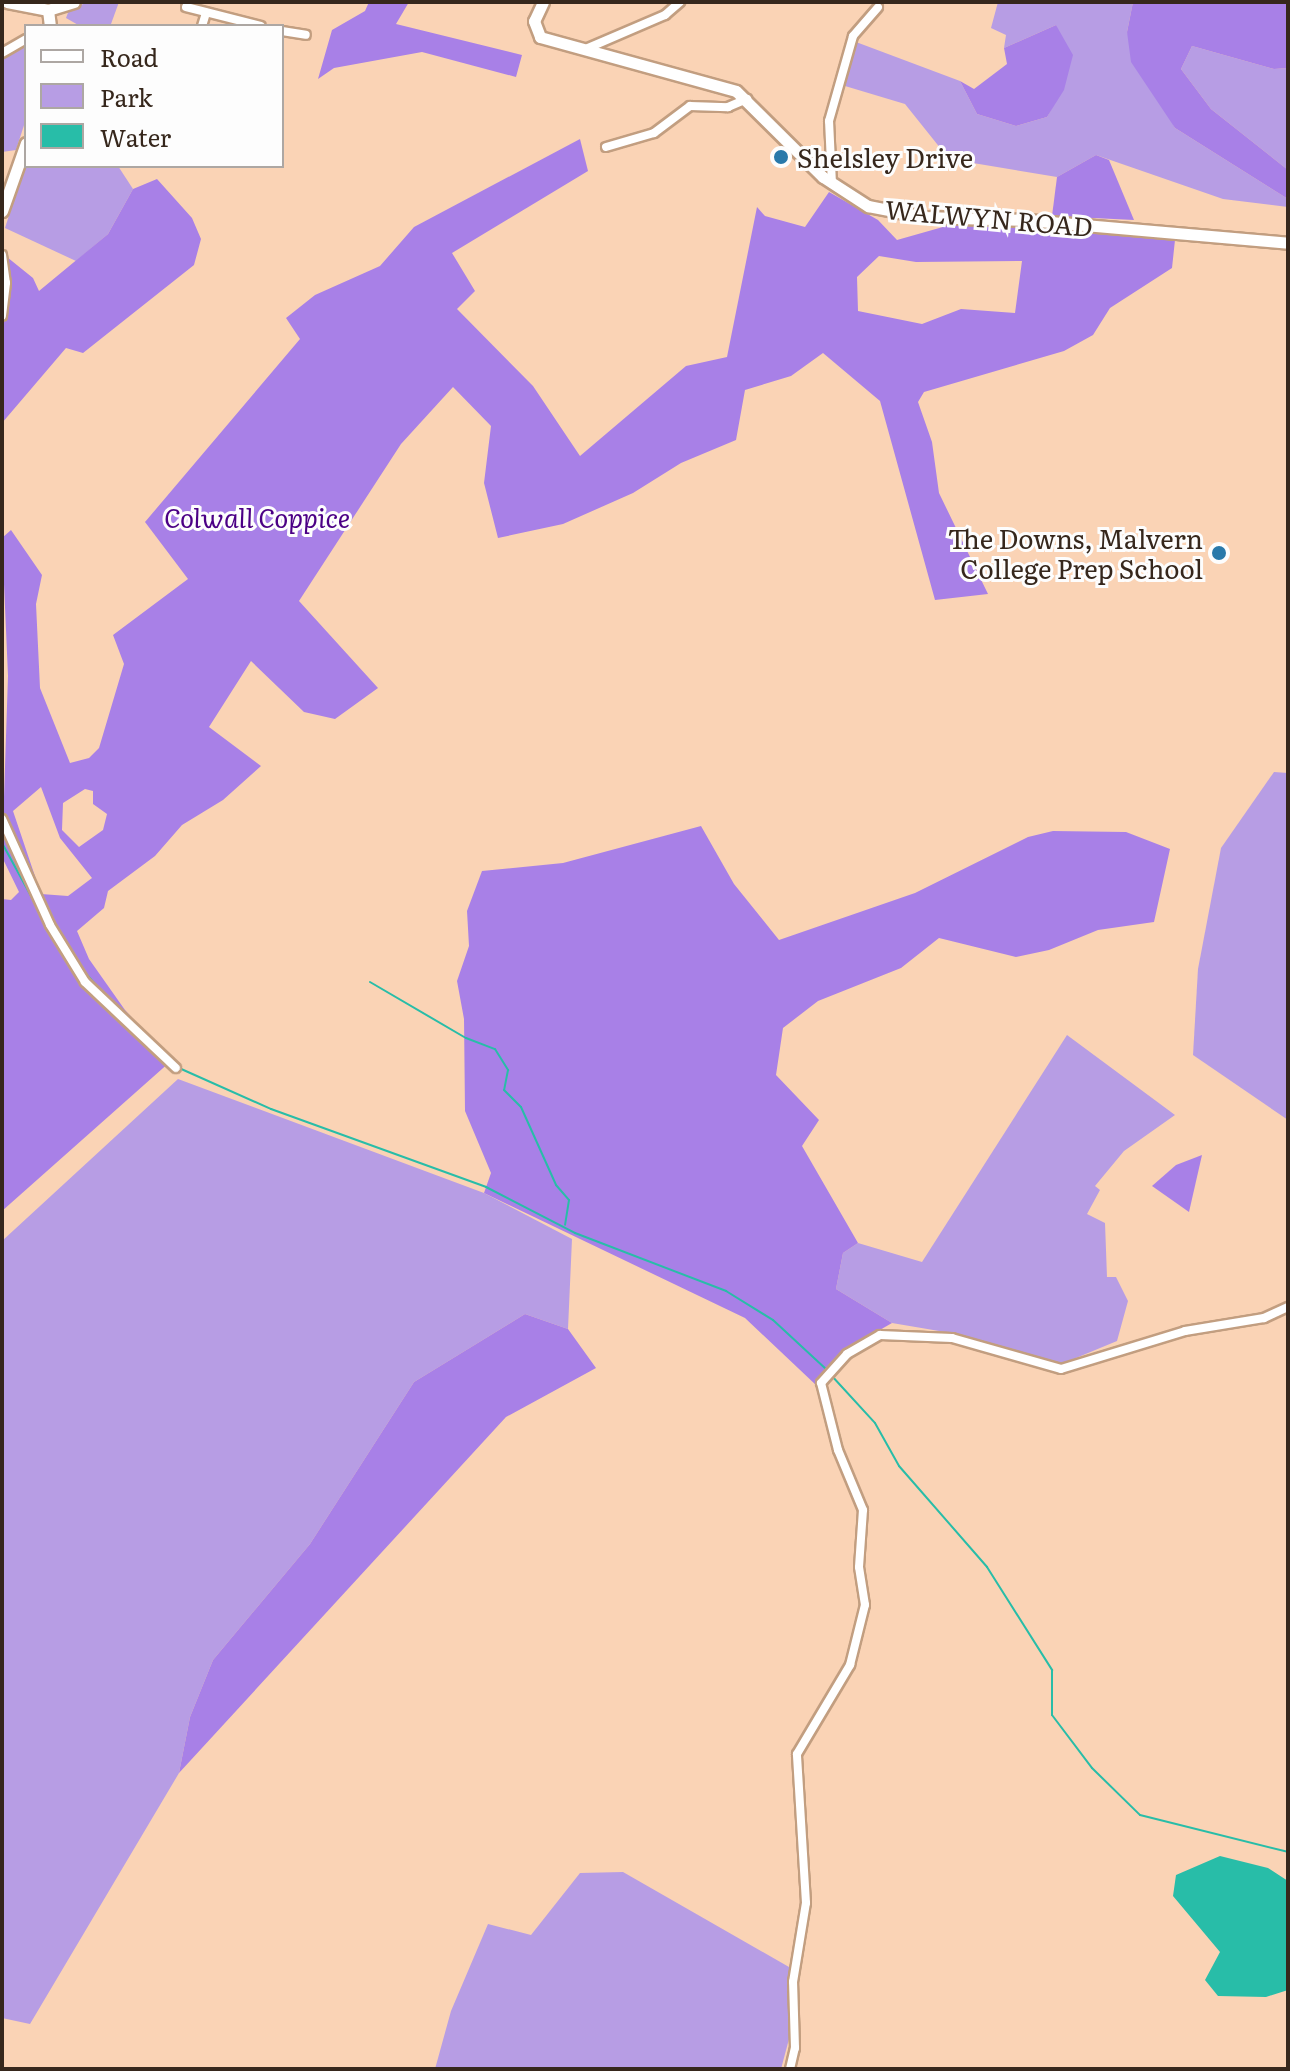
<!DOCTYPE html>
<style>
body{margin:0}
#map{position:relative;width:1290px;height:2071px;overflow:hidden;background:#fad3b5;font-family:Literata,serif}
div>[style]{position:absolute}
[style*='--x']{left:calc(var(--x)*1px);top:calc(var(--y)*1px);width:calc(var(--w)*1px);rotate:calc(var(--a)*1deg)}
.green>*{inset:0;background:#b79de4}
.forest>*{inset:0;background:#a880e7}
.water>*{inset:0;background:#28bda8}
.stream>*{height:2px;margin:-1px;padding:0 1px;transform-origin:1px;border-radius:1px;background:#28bda8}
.roads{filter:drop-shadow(2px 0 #c29e80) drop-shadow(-2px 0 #c29e80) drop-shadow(0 2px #c29e80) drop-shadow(0 -2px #c29e80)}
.minor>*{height:8px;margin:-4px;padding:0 4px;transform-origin:4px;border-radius:4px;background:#fff}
.secondary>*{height:11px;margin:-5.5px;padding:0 5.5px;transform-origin:5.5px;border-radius:5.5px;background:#fff}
.dots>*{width:22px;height:22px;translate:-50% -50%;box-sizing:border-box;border:4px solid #fdfdfd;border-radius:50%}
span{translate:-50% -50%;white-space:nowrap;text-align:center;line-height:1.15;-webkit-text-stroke:6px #fdfdfd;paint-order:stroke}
.poi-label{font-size:26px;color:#36271c}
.left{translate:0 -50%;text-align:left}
.right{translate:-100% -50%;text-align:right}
.street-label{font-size:26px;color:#36271c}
.park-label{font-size:26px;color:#4b0085;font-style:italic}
.frame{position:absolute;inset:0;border:4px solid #36271c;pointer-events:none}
.legend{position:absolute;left:24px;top:24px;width:260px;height:144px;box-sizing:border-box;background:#fdfdfd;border:2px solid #ada7a3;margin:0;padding:10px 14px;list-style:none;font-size:24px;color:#36271c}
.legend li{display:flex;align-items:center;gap:16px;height:40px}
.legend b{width:40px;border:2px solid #ada7a3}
</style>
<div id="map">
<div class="green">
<i style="clip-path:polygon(88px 2px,119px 2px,111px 24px,80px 26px,66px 18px,69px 10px)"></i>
<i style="clip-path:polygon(998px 2px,1133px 2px,1127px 32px,1175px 128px,1288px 199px,1288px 207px,1223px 199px,1096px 155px,1057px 177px,949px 159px,905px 104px,845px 86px,856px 42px,960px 81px,977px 114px,1016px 126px,1047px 117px,1065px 85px,1056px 25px,1004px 48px,1006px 35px,991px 28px)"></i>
<i style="clip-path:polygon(26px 45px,26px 119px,16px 150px,2px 152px,2px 60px)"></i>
<i style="clip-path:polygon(1192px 46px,1274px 69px,1288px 68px,1288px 170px,1211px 109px,1181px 69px)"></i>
<i style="clip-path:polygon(26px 162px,118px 166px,133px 189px,108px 234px,76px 261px,5px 228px)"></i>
<i style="clip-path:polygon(1274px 772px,1288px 773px,1288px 1120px,1193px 1055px,1198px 969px,1221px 848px)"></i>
<i style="clip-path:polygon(1067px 1035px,1175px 1115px,1124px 1151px,1095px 1186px,1100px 1190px,1087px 1214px,1105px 1223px,1107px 1277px,1116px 1277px,1128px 1301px,1117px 1341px,1059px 1365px,945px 1332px,892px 1323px,836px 1289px,843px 1253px,858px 1243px,922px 1262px)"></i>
<i style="clip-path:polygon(178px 1079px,484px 1193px,572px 1239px,568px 1329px,525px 1314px,414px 1382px,310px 1544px,213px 1660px,190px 1717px,179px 1773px,30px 2024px,2px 2018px,2px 1241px)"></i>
<i style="clip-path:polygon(623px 1872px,789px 1967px,789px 2039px,781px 2069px,435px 2069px,451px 2011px,488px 1924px,531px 1935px,580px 1873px)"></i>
</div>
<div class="forest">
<i style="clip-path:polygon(369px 2px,409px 2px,396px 24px,522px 55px,516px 77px,422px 52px,334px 68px,318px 79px,332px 30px,365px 11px)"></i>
<i style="clip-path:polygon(1133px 2px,1288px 2px,1288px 68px,1274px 69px,1192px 46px,1181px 69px,1211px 109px,1288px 170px,1288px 199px,1175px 128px,1131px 62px,1127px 32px)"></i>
<i style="clip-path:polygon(1056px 25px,1073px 55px,1064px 90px,1047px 117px,1016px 126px,977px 114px,960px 81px,974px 89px,1007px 64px,1004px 48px)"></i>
<i style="clip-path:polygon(evenodd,580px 139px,588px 171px,452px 253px,475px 291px,457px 309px,533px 386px,580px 456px,686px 366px,727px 357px,757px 207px,765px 216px,805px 227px,829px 192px,878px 220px,897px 240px,957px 223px,1175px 240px,1172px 268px,1110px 308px,1093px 335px,1064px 351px,924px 392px,918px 402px,932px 442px,939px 493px,988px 594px,935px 600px,880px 401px,823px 353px,791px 376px,745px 390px,736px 440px,681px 463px,633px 493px,563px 524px,498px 538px,484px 483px,491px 426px,453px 387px,401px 444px,299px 601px,378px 688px,335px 719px,304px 712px,251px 661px,209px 727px,261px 766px,223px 800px,182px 825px,155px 856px,108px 891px,104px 908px,77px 931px,89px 959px,125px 1010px,171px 1061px,2px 1211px,2px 899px,11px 900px,19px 892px,2px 857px,8px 676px,2px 538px,11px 530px,42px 575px,36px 604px,40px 688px,70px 763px,89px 758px,99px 748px,124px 664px,113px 635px,188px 579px,145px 522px,300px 339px,286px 318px,315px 295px,380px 266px,414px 227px,580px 139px,879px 256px,916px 262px,1022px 261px,1015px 313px,961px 309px,922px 324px,858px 311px,857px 277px,879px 256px,580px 139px,41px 787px,60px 838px,92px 878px,68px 896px,41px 894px,13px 811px,41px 787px,580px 139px,85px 789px,93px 791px,93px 804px,107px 814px,103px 830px,79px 847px,62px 830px,63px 803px,85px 789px)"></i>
<i style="clip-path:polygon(1096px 155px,1109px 160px,1134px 220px,1052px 216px,1057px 177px)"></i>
<i style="clip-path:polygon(157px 179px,192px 218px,201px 239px,194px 265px,83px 353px,66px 348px,2px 423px,2px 253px,33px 278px,39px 291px,108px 234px,133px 189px)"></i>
<i style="clip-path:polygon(701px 826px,734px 884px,779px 940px,915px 893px,1028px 837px,1053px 831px,1126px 832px,1170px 849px,1154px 922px,1098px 930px,1049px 950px,1016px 957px,939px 938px,901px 968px,818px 1001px,783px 1028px,776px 1075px,819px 1120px,802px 1146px,858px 1243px,843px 1253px,836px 1289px,892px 1323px,843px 1351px,817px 1386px,745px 1318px,484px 1193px,491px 1173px,465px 1111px,464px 1019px,457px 981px,469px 946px,467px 911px,482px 871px,563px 863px)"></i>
<i style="clip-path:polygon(1202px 1155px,1189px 1212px,1152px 1186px,1176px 1165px)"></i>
<i style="clip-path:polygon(525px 1314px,568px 1329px,596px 1368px,506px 1417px,179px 1773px,190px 1717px,213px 1660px,310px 1544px,414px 1382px)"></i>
</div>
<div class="water">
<i style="clip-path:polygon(1220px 1856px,1268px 1868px,1288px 1881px,1288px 1990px,1266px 1997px,1218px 1996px,1205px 1980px,1220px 1952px,1173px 1896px,1176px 1875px)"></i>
</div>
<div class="stream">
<i style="--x:2;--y:843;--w:106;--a:61.3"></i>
<i style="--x:81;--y:968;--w:41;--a:48.9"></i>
<i style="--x:370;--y:982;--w:111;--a:30.3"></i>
<i style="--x:466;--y:1038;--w:31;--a:21"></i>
<i style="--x:495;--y:1049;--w:25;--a:58"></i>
<i style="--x:508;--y:1070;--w:20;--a:101"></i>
<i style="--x:504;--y:1090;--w:24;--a:45"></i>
<i style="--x:521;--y:1107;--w:85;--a:65.8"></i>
<i style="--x:556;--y:1185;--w:20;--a:49"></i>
<i style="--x:569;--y:1200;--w:25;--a:99"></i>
<i style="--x:179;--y:1068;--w:101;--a:24"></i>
<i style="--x:271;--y:1109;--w:229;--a:19.9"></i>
<i style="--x:486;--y:1187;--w:100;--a:27.3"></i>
<i style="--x:575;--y:1233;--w:162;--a:21"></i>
<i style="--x:726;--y:1291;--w:55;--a:31.7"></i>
<i style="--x:773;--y:1320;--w:74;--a:42.8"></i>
<i style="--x:831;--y:1375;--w:65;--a:47.5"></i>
<i style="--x:875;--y:1423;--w:49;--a:60.8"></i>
<i style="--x:899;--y:1466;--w:134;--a:48.9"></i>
<i style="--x:987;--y:1567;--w:122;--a:57.7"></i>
<i style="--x:1052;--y:1670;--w:45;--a:90"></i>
<i style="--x:1052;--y:1715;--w:66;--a:53"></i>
<i style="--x:1092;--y:1768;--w:67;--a:44.4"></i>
<i style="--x:1140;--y:1815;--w:153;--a:14"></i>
</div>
<div class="roads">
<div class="minor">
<i style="--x:186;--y:7;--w:77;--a:14.2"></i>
<i style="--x:202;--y:26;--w:14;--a:-73"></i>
<i style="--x:282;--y:31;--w:24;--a:9"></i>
<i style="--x:588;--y:48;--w:84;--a:-23.2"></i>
<i style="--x:665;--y:15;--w:20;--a:-41"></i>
<i style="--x:2;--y:53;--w:28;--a:-30"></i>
<i style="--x:606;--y:147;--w:50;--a:-16.3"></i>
<i style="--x:654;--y:133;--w:45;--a:-36.9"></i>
<i style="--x:690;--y:106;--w:38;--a:2"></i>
<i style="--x:728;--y:107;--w:21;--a:-23"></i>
<i style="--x:832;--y:184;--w:63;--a:-92.7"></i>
<i style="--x:829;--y:121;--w:88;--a:-74.2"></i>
<i style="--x:853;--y:36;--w:38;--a:-49"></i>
<i style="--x:2;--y:255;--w:28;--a:82"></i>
<i style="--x:6;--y:283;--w:33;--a:97"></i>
<i style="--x:2;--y:819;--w:116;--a:65.6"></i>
<i style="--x:50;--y:925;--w:67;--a:58.4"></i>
<i style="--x:85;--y:982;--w:125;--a:43.4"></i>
<i style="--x:790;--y:2069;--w:22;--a:-77"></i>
<i style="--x:795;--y:2048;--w:66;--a:-91.7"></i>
<i style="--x:793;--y:1982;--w:80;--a:-80.7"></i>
<i style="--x:806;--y:1903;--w:149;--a:-93.5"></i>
<i style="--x:797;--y:1754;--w:104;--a:-59.2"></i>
<i style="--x:850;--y:1665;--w:62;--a:-76"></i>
<i style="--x:865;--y:1605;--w:38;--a:-99"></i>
<i style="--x:859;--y:1567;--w:57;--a:-86"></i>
<i style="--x:863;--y:1510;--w:65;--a:-112.6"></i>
<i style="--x:838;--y:1450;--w:69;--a:-104.2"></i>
<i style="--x:821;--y:1383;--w:39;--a:-48"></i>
<i style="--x:847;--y:1354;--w:38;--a:-30"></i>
<i style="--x:880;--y:1335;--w:72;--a:2.4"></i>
<i style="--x:952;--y:1338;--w:113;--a:15.9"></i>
<i style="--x:1061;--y:1369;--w:130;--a:-17"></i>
<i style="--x:1185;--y:1331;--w:80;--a:-9.3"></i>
<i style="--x:1264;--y:1318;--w:26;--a:-25"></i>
</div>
<div class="secondary">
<i style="--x:7;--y:2;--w:42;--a:11"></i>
<i style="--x:48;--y:10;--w:27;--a:-17"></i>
<i style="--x:543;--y:2;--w:21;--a:115"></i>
<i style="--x:534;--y:21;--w:17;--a:69"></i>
<i style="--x:540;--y:37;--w:203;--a:15.4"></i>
<i style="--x:736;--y:91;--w:122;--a:44.7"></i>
<i style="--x:823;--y:177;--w:54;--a:32.8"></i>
<i style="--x:868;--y:206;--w:57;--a:11.1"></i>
<i style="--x:924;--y:217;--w:103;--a:1.7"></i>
<i style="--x:1027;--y:220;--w:262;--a:5"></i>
<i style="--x:48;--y:10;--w:16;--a:83"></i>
<i style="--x:2;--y:211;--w:72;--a:-70.6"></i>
</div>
</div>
<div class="dots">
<i style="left:781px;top:157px;background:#2979aa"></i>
<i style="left:1219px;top:553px;background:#2979aa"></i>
</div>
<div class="poi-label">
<span class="left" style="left:797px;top:157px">Shelsley Drive</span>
<span class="right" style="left:1203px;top:553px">The Downs, Malvern<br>College Prep School</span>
</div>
<div class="street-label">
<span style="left:989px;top:217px;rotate:5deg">WALWYN ROAD</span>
</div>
<div class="park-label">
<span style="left:257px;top:517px">Colwall Coppice</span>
</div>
<div class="frame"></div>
<ul class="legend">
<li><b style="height:10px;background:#fff"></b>Road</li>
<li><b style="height:22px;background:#b79de4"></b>Park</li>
<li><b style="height:22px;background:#28bda8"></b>Water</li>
</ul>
</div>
